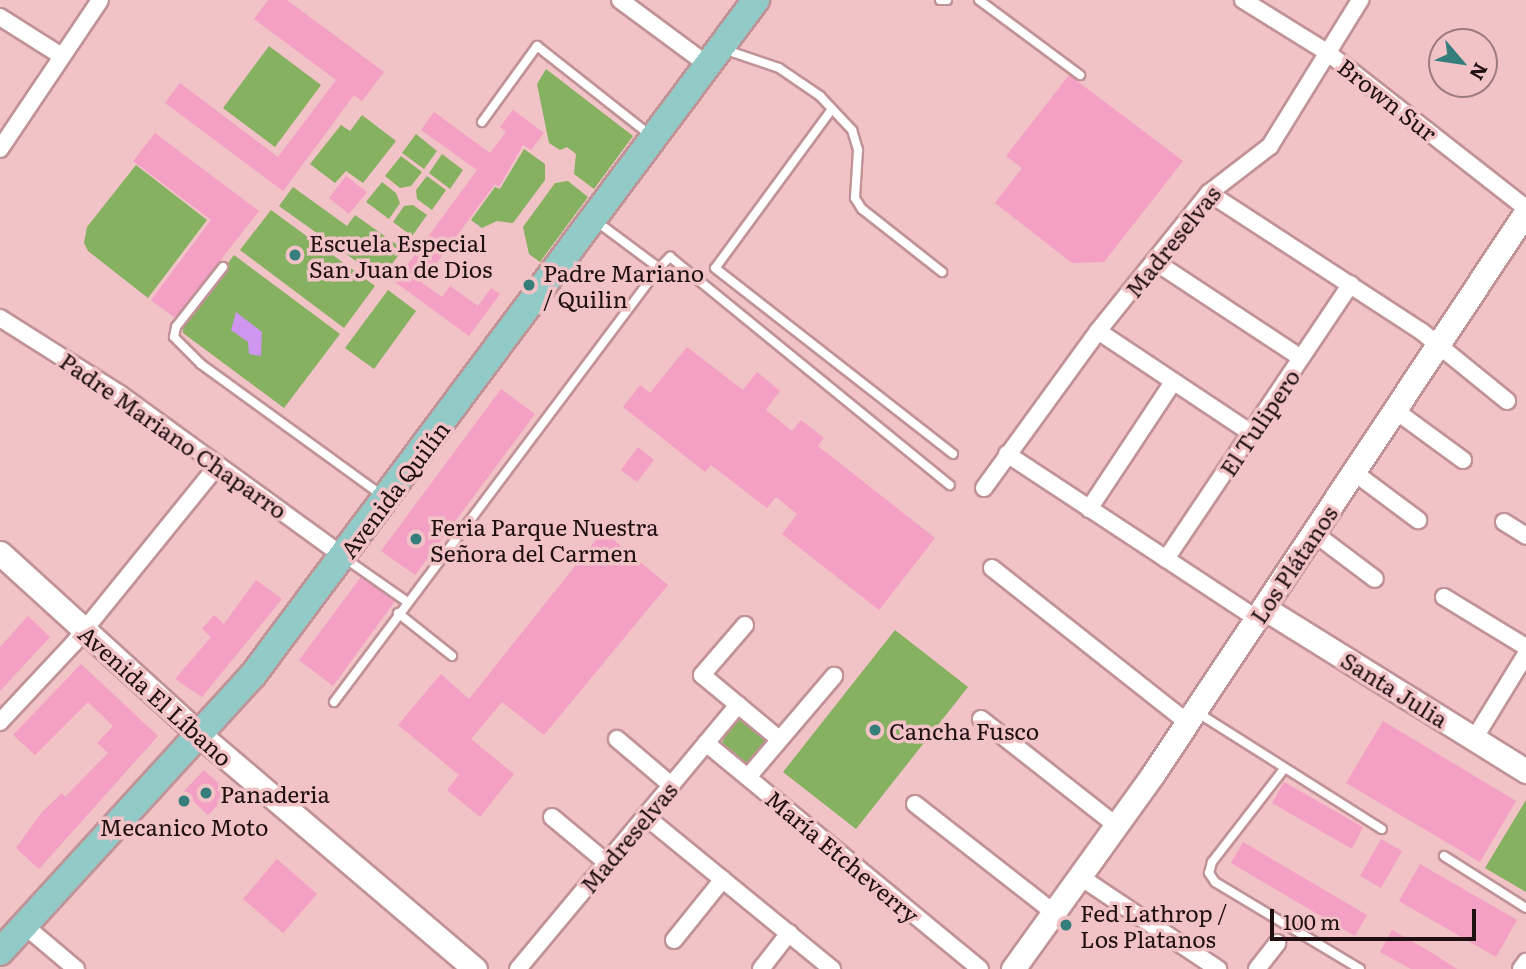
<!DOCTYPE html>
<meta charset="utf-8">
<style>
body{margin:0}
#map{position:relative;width:1526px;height:969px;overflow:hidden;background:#f1c2c6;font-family:Literata,serif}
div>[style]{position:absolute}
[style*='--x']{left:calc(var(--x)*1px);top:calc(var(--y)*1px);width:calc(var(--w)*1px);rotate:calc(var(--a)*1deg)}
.green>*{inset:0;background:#85b161}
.water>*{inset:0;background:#cf96f0}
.building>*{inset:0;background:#f49fc4}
.roads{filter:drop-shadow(2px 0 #c09397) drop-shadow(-2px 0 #c09397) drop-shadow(0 2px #c09397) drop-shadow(0 -2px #c09397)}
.lane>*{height:8px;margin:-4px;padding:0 4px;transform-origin:4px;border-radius:4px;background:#fff}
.street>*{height:16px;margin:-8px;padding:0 8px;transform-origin:8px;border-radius:8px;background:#fff}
.secondary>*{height:23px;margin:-11.5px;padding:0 11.5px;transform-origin:11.5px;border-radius:11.5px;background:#fff}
.primary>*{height:26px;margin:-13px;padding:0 13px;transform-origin:13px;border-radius:13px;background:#92cac8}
.dots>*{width:19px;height:19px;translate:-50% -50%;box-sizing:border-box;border:4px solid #f1c2c6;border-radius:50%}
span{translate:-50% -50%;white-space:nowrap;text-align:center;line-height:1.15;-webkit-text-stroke:7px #f1c2c6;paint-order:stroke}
.street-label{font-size:23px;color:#201012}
.poi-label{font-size:23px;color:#201012}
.left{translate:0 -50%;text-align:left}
.north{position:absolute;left:1428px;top:28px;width:70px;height:70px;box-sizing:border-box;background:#f1c2c6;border:2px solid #9d7b7e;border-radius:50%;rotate:119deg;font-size:19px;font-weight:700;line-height:28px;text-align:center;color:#201012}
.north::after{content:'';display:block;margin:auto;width:24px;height:32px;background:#357e7b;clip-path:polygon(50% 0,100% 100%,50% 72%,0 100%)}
.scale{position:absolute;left:1270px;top:909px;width:206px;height:32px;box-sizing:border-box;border:4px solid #201012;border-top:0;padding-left:9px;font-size:21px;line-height:24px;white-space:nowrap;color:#201012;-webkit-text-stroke:5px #f1c2c6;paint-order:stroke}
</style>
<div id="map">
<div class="green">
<i style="clip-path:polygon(269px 46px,321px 85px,275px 147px,223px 108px)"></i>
<i style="clip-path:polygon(546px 69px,633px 136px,594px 189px,574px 174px,576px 154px,567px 147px,560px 150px,549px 143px,537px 84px)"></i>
<i style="clip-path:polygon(362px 115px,396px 141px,363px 183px,346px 171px,335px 183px,310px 164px,341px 125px,350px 131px)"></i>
<i style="clip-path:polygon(416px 134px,437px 151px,424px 169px,402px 153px)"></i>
<i style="clip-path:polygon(524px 149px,545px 164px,545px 180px,513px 223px,497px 221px,482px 228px,471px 220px,495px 187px,500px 189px)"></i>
<i style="clip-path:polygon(442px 154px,463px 170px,450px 189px,429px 173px)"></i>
<i style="clip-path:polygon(401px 156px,422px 172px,411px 186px,400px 188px,385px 176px)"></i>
<i style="clip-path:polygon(136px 165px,207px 220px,148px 298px,88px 251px,84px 243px,87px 227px)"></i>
<i style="clip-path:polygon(427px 176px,446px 190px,432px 210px,417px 199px,416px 190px)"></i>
<i style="clip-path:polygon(568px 181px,588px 197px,540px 262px,529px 254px,523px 227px,555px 183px)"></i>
<i style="clip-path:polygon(382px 182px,396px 193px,400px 203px,389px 219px,366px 202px)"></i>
<i style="clip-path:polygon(293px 187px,347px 226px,355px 215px,403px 249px,381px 279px,279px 206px)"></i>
<i style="clip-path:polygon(413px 205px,427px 215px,412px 236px,393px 222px,404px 206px)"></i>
<i style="clip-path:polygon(271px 210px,375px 286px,344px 328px,240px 250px)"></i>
<i style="clip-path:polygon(234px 255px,340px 334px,284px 408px,183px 333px,183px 324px)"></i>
<i style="clip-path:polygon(388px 290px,416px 311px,374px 369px,345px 348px)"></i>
<i style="clip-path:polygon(895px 630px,968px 687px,856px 829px,783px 772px)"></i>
<i style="clip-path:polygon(742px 718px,767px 741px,748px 768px,722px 743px,730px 726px)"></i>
<i style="clip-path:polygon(1526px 800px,1526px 892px,1485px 868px)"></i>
</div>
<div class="water">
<i style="clip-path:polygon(236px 312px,262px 332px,261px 356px,249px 354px,248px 342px,231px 330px)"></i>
</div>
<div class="building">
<i style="clip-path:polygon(268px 0,287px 0,384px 72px,362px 101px,354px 95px,283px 191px,165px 103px,180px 83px,278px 157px,336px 80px,254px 19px)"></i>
<i style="clip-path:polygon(1069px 75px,1183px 161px,1104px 262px,1072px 263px,995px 203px,1022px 168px,1006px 156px)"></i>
<i style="clip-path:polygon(513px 110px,544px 133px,531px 150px,523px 145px,499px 187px,495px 184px,422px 283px,442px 297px,450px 286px,478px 306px,491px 288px,500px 294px,469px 336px,395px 282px,477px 170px,421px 130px,434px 112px,490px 153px,506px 132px,500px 127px)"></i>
<i style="clip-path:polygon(155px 133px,259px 211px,175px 318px,151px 300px,211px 220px,133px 161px)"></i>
<i style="clip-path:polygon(346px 176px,367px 192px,349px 214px,329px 198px)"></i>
<i style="clip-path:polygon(687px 347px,743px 390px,757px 372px,780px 391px,766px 410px,792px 431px,801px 420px,824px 438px,818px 446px,935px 538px,879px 610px,782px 534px,797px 514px,776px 497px,767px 508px,711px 465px,705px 472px,623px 407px,640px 385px,650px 393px)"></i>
<i style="clip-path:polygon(501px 389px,535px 414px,415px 575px,381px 551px)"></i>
<i style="clip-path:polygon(638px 447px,654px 460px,637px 482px,621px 470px)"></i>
<i style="clip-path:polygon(603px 531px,668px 585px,544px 735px,502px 702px,471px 739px,514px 774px,480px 817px,447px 790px,459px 775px,398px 725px,441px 674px,469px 699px)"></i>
<i style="clip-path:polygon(361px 577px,395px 601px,333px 686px,299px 660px)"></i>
<i style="clip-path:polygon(256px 580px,282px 599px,202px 697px,175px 679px,211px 637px,202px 629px,214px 615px,224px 624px)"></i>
<i style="clip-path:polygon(28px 616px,50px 637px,0 691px,0 647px)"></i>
<i style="clip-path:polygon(81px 664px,158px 736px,39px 869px,16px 848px,42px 812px,62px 793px,65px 797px,108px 753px,97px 743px,113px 726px,88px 702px,35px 755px,13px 735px)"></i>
<i style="clip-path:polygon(1383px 721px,1516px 801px,1480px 862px,1346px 783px)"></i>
<i style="clip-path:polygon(204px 770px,229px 793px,208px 815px,183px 792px)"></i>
<i style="clip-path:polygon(1284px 782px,1363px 827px,1352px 849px,1272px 803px)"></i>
<i style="clip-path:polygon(1381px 839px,1402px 851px,1381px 888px,1360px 876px)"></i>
<i style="clip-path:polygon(1243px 842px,1367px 915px,1355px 936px,1231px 863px)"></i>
<i style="clip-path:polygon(277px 859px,317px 894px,283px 933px,243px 899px)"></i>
<i style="clip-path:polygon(1420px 864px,1517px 920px,1496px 957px,1399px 901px)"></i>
<i style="clip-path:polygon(1392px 930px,1429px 951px,1457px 969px,1411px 969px,1380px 952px)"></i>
</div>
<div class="roads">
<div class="lane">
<i style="--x:940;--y:0;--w:7;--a:0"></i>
<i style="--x:979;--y:0;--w:126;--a:36.6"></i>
<i style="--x:726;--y:50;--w:56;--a:18.8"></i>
<i style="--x:779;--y:68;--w:50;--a:34.3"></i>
<i style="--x:820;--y:96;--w:47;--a:46.7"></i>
<i style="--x:852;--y:130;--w:21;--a:73"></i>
<i style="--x:858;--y:150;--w:48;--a:93.6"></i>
<i style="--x:855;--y:198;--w:13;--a:58"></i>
<i style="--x:862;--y:209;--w:102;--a:38.2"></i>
<i style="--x:832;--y:109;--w:197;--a:126.3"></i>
<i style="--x:715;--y:268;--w:302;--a:38"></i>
<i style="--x:482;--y:122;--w:94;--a:-54.1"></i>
<i style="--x:537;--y:46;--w:144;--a:38.2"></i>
<i style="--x:596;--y:221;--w:79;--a:36.7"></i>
<i style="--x:659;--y:268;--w:16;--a:-45"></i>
<i style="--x:670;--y:257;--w:361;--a:39.2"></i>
<i style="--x:223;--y:267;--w:76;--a:128.1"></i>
<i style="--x:176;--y:327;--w:10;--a:101"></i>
<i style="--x:174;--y:337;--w:38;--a:45"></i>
<i style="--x:201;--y:364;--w:225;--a:36"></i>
<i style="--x:346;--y:559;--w:73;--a:35"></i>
<i style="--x:398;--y:613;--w:69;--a:38.5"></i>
<i style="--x:334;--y:702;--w:542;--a:-53.17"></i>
<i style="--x:1195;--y:711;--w:221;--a:32.3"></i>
<i style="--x:1284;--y:769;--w:118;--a:127.7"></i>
<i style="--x:1212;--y:862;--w:11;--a:105"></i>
<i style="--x:1209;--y:873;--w:11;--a:56"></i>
<i style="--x:1215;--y:882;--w:169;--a:31"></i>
<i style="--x:1444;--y:856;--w:97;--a:32.4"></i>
</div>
<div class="street">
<i style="--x:620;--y:0;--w:109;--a:36.5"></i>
<i style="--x:1243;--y:0;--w:100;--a:31.9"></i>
<i style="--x:1328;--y:53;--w:251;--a:38.1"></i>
<i style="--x:0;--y:17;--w:71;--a:32.3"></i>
<i style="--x:0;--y:149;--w:179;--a:-56.1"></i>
<i style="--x:1209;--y:193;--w:253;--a:33.1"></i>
<i style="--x:1421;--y:331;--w:111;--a:39.1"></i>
<i style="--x:1154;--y:261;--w:176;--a:33.4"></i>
<i style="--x:0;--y:318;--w:142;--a:32.3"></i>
<i style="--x:120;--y:394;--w:277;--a:36"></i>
<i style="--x:1098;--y:331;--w:184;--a:33.7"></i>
<i style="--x:1396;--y:411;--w:83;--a:36.2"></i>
<i style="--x:1007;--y:454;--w:300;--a:33.4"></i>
<i style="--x:1355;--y:473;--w:79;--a:36.7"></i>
<i style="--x:984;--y:488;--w:194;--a:-54"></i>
<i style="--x:1098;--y:331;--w:177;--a:-51.2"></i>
<i style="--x:1209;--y:193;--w:77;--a:-37.6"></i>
<i style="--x:1270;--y:146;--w:172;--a:-58.3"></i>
<i style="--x:1089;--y:509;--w:152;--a:-56.5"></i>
<i style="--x:1504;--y:522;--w:26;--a:32"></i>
<i style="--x:1314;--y:533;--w:76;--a:37"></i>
<i style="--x:1166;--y:559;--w:331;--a:-56.1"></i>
<i style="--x:992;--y:568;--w:250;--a:38.3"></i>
<i style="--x:1444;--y:597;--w:96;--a:31.4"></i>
<i style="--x:745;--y:625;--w:66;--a:130.7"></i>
<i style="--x:702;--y:675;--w:100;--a:39.7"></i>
<i style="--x:981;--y:719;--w:173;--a:38.2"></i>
<i style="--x:0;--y:722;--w:107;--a:-46.9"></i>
<i style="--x:73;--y:644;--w:230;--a:-51"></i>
<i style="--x:617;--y:739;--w:71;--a:40.4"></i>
<i style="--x:1474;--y:739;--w:100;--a:-58.5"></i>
<i style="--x:706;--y:743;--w:355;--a:39.5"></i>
<i style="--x:748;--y:777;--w:133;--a:-49.6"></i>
<i style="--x:915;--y:804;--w:179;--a:38"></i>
<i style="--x:645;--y:816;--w:242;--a:39.3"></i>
<i style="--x:552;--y:817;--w:70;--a:39.8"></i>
<i style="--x:1082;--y:878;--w:164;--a:33.8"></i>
<i style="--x:24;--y:925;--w:68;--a:40.2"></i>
<i style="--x:674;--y:940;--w:78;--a:-51.2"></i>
<i style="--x:518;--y:969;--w:344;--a:-50.2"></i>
<i style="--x:761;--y:969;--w:46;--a:-52.1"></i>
<i style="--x:1257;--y:969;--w:33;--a:-52"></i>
<i style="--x:1521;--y:969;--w:9;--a:-54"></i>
</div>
<div class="secondary">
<i style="--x:0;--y:553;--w:270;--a:42.3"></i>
<i style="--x:200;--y:735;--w:361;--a:40.4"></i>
<i style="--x:1264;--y:608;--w:309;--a:31.9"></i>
<i style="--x:1013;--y:969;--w:240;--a:-54.3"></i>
<i style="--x:1153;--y:774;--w:675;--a:-56.43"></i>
</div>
<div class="primary">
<i style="--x:0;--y:952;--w:375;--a:-47.6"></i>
<i style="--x:253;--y:675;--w:842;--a:-53.31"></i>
</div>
</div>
<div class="dots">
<i style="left:295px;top:255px;background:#357e7b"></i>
<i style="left:529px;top:285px;background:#357e7b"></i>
<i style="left:416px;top:539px;background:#357e7b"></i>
<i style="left:875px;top:730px;background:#357e7b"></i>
<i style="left:206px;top:793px;background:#357e7b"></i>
<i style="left:184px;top:801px;background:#357e7b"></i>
<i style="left:1066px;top:925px;background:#357e7b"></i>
</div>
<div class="street-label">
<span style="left:1388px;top:99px;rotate:38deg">Brown Sur</span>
<span style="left:1172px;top:241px;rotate:-51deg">Madreselvas</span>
<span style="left:1259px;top:422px;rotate:-56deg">El Tulipero</span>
<span style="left:174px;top:435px;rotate:35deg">Padre Mariano Chaparro</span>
<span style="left:394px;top:489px;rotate:-53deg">Avenida Quilín</span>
<span style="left:1293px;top:564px;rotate:-56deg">Los Plátanos</span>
<span style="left:1395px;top:689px;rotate:32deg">Santa Julia</span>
<span style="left:156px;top:695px;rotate:42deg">Avenida El Líbano</span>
<span style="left:628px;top:837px;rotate:-50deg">Madreselvas</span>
<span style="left:843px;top:856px;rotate:40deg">María Etcheverry</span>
</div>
<div class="poi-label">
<span class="left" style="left:309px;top:255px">Escuela Especial<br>San Juan de Dios</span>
<span class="left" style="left:543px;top:285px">Padre Mariano<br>/ Quilin</span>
<span class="left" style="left:430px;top:539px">Feria Parque Nuestra<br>Señora del Carmen</span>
<span class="left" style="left:889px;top:730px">Cancha Fusco</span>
<span class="left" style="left:220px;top:793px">Panaderia</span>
<span style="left:184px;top:826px">Mecanico Moto</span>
<span class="left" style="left:1080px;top:925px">Fed Lathrop /<br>Los Platanos</span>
</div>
<div class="north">N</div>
<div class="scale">100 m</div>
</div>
